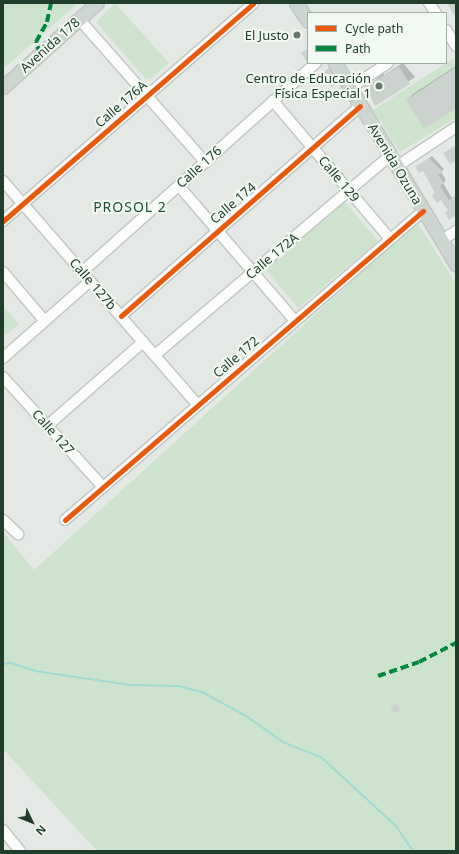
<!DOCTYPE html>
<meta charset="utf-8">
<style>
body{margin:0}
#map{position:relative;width:459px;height:854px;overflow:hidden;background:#e4e9e5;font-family:"Noto Sans",sans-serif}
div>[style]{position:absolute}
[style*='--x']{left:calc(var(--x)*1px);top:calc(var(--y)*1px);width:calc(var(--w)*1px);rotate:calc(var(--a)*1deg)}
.green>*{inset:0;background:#cde3cd}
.shadow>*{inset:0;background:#0003}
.stream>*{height:2px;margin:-1px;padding:0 1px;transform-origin:1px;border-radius:1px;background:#a3dad0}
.building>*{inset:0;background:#cbd1cd}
.roads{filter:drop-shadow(1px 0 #c1c6c2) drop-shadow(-1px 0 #c1c6c2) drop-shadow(0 1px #c1c6c2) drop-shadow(0 -1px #c1c6c2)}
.minor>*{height:10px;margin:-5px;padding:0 5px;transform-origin:5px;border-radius:5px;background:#fbfcfb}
.major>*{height:13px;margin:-6.5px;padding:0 6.5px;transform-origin:6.5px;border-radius:6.5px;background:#cdd5d1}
.quiet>*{height:4px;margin-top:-2px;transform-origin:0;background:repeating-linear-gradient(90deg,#00873e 0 8px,transparent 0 12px)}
.cycleway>*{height:5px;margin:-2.5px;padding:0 2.5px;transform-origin:2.5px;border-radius:2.5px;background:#e8590c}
.dots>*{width:11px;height:11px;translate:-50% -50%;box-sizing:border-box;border:2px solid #f2f9f3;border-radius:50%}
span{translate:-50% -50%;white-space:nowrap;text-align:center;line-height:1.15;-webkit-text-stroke:4px #f2f9f3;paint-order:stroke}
.poi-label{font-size:13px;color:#213e2d}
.right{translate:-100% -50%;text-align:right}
.street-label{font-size:13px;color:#213e2d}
.neighbourhood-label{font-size:14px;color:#1c5133;letter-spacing:1px}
.frame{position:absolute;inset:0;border:4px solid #213e2d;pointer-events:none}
.legend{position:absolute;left:307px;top:12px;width:140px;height:52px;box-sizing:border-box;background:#f2f9f3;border:1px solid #9eaea4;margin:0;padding:5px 7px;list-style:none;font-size:12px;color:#213e2d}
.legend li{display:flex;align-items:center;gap:8px;height:20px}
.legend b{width:20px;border:1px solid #9eaea4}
.north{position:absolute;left:12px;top:802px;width:40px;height:40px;-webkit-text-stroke:3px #f2f9f3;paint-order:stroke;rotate:133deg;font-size:11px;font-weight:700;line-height:16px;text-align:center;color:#213e2d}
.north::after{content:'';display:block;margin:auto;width:14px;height:18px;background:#213e2d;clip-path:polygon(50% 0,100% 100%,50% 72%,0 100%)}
</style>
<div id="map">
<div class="green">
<i style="clip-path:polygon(3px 3px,78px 3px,3px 69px)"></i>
<i style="clip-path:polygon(115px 3px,169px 63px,150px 79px,145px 78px,96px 22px)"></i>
<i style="clip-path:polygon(454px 58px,456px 118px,400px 152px,373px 110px)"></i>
<i style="clip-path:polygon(345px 202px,378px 241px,298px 308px,265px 269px)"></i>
<i style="clip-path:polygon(417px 222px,456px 284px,456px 851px,97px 851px,3px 749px,3px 532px,34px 570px)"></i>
<i style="clip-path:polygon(3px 306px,19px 324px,5px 336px,3px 334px)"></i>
</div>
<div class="shadow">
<i style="clip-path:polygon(403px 63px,415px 77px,375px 104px,366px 89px,383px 73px,384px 75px)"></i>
<i style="clip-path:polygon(456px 66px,456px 107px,407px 100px,413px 94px)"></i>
<i style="clip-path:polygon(330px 68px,338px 81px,337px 82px,324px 72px)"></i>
<i style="clip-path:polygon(432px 156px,444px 169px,441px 172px,446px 180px,443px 183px,452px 198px,456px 195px,456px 214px,446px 212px,449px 210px,441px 199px,433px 195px,436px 192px,423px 170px,417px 167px)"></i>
</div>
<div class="stream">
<i style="--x:3;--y:664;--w:8;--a:-7"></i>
<i style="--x:11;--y:663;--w:25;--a:18"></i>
<i style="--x:35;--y:671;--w:96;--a:8.4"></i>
<i style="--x:130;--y:685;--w:49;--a:1.2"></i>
<i style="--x:179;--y:686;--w:24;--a:15"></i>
<i style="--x:202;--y:692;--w:50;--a:28.6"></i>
<i style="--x:246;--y:716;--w:45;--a:35.1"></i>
<i style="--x:283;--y:742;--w:42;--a:22.3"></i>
<i style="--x:322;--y:758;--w:100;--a:42.6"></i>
<i style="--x:396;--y:826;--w:30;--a:56"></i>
</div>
<div class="building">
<i style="clip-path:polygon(447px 3px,456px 3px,456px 18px)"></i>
<i style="clip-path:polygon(308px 48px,308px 61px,307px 62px,301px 53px)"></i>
<i style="clip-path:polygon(399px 67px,410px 84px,375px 106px,365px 86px)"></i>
<i style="clip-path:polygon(456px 67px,456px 108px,424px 129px,406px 100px)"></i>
<i style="clip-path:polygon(329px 68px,338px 83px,331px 87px,321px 73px)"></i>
<i style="clip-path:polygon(456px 145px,456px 161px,450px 164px,443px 153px)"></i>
<i style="clip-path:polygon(429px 158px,443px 172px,438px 175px,444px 183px,440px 186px,449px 200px,456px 196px,456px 215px,449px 220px,445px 212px,448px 211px,441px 200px,437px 203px,432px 195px,435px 193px,423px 171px,419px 173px,415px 167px)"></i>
<i style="clip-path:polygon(395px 704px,400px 709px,396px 713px,390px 709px)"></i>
</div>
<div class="roads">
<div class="minor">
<i style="--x:429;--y:3;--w:12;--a:55"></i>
<i style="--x:79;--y:19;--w:191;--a:48.6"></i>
<i style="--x:446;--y:30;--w:19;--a:58"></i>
<i style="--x:350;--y:88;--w:45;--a:-33.3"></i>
<i style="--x:273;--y:101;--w:180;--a:49.7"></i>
<i style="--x:396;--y:167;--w:72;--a:-33.7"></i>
<i style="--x:3;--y:181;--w:297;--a:49"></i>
<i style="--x:179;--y:186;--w:178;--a:49.3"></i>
<i style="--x:3;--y:221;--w:332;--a:-41"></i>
<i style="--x:441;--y:241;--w:18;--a:-34"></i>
<i style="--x:3;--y:272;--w:63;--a:49.5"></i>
<i style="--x:82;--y:272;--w:314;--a:-41.8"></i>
<i style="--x:121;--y:316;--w:318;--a:-41.3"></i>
<i style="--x:155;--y:355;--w:308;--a:-40.3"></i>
<i style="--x:3;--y:358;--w:116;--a:-41.5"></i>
<i style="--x:3;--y:377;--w:149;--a:47.7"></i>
<i style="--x:47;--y:426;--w:128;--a:-41.2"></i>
<i style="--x:3;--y:520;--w:21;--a:43"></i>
<i style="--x:65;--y:520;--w:473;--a:-40.8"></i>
<i style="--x:3;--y:830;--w:27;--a:51"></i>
</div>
<div class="major">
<i style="--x:296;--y:3;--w:22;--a:56"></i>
<i style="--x:335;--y:63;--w:235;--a:59"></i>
<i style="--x:3;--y:87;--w:126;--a:-41.8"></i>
</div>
</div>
<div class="quiet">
<i style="--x:40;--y:54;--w:13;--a:-108"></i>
<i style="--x:36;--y:42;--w:23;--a:-61"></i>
<i style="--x:47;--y:22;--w:19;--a:-78"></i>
<i style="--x:378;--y:676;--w:43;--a:-18.9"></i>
<i style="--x:419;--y:662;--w:42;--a:-27.2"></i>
</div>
<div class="cycleway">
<i style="--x:3;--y:221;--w:332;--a:-41"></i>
<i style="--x:121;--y:316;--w:318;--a:-41.3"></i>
<i style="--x:65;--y:520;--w:473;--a:-40.8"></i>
</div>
<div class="dots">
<i style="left:297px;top:35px;background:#657a6d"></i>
<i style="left:379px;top:86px;background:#657a6d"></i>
</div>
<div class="poi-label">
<span class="right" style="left:289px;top:35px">El Justo</span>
<span class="right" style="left:371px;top:86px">Centro de Educación<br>Física Especial 1</span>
</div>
<div class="street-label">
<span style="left:50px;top:45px;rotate:-42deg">Avenida 178</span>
<span style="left:121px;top:104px;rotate:-41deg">Calle 176A</span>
<span style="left:395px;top:164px;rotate:59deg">Avenida Ozuna</span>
<span style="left:199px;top:167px;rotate:-42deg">Calle 176</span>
<span style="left:339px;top:179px;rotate:50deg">Calle 129</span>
<span style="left:233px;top:203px;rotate:-41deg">Calle 174</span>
<span style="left:272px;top:256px;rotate:-40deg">Calle 172A</span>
<span style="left:93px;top:284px;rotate:49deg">Calle 127b</span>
<span style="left:236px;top:357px;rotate:-41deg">Calle 172</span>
<span style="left:53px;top:432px;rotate:48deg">Calle 127</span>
</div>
<div class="neighbourhood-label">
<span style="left:130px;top:207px">PROSOL 2</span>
</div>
<div class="frame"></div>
<ul class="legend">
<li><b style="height:5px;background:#e8590c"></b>Cycle path</li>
<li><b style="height:5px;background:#00873e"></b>Path</li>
</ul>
<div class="north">N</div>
</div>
